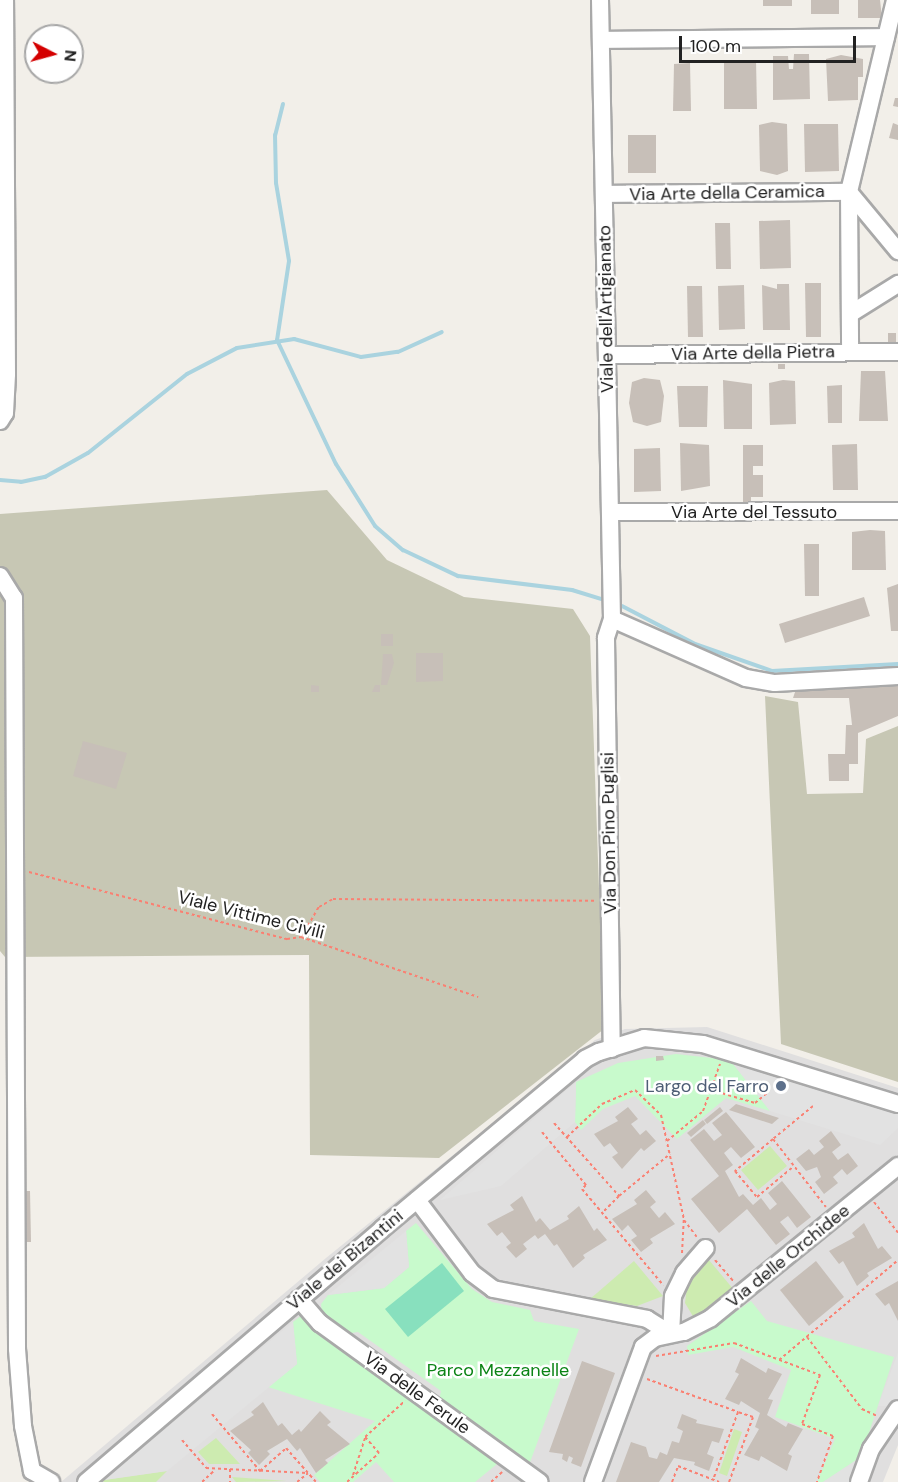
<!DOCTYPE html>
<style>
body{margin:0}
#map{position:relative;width:898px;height:1482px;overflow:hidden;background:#f2efe9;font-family:"DM Sans",sans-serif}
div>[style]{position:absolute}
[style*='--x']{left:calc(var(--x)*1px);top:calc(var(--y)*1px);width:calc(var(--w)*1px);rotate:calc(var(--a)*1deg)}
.residential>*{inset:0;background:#e0dfdf}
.construction>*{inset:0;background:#c7c7b4}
.grass>*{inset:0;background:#cdebb0}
.park>*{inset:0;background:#c8facc}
.pitch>*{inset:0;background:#88e0be}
.parking>*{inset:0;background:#e2e2e2}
.stream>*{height:4px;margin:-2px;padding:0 2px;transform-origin:2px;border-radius:2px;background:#aad3df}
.building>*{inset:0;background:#c7bfb8}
.path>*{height:2px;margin-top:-1px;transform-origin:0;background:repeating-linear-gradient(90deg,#fa8072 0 3px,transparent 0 6px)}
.roads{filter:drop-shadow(2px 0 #a9a9a9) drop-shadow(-2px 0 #a9a9a9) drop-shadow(0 2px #a9a9a9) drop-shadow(0 -2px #a9a9a9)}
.minor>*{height:16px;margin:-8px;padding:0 8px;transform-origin:8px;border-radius:8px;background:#fff}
.dots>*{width:16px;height:16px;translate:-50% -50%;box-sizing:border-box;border:3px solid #fff;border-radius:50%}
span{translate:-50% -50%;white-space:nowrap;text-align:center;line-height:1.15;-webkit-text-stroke:5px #fff;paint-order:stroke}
.street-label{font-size:18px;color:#222}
.service-label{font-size:18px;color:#4e5e75}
.right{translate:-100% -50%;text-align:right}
.park-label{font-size:18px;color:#0c8416}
.north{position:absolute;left:24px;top:24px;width:60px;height:60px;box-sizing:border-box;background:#fff;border:2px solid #a7a7a7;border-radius:50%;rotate:96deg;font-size:16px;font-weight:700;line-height:24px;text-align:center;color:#222}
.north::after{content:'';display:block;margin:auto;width:21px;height:27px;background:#d40000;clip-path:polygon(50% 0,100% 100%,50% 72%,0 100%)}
.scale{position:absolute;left:679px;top:36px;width:177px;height:27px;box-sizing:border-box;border:3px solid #222;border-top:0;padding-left:8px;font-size:18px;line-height:21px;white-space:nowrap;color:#222;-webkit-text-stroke:4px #fff;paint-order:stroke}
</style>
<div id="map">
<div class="residential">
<i style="clip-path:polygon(707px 1027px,898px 1088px,898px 1445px,883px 1482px,61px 1482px,326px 1258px,595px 1040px,625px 1029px)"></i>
</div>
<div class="construction">
<i style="clip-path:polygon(327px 490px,387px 560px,464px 597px,573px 609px,590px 636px,604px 1029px,439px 1158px,310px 1155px,309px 955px,5px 957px,0 951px,0 514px)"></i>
<i style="clip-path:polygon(765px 696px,798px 702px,807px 794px,863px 793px,866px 739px,898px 726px,898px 1082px,781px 1044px)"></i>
</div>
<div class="grass">
<i style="clip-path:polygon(770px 1146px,787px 1166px,758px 1190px,741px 1170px)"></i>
<i style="clip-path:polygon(709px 1260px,734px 1290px,707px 1313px,694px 1318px,685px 1303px,687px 1286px)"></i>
<i style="clip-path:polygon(634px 1261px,663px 1296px,637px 1306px,590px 1299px)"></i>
<i style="clip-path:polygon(734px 1429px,742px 1432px,727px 1476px,719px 1473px)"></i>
<i style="clip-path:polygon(216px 1438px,240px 1464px,209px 1464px,198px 1452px)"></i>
<i style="clip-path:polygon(167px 1471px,156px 1482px,103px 1482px,104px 1480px)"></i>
<i style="clip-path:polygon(232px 1477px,287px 1481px,236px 1482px)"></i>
</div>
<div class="park">
<i style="clip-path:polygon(676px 1054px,730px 1060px,770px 1111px,726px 1098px,677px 1139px,635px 1096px,603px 1109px,581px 1130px,575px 1122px,576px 1082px,618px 1063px)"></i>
<i style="clip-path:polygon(416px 1223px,472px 1289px,492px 1302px,530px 1310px,534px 1321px,579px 1329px,529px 1465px,439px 1401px,441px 1391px,358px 1332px,344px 1334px,322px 1313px,321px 1304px,328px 1295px,384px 1288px,409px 1267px,406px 1231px)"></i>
<i style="clip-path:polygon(751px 1301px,767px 1321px,894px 1357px,861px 1457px,823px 1482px,817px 1482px,835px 1439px,775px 1417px,791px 1370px,733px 1347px,688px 1355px,687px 1346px)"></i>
<i style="clip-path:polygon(302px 1315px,313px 1328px,497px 1464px,475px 1482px,394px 1482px,376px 1462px,353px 1482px,320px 1482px,314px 1475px,375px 1421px,268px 1387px,297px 1364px,293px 1322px)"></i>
</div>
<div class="pitch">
<i style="clip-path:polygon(442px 1263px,464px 1291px,408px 1337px,385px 1309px)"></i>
</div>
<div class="parking">
<i style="clip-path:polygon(730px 1060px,898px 1113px,898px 1128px,880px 1145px,770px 1111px)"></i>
<i style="clip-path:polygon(576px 1082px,575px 1122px,501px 1186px,440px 1200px)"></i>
<i style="clip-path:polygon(406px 1231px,409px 1267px,384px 1288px,328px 1295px)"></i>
<i style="clip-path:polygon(293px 1322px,297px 1364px,167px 1471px,104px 1480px)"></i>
<i style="clip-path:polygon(898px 1353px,898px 1398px,888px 1406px,878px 1406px)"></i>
<i style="clip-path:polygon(861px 1457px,852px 1482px,823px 1482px)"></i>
</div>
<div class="stream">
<i style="--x:283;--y:104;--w:32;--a:104"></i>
<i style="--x:275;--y:135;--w:48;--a:88.8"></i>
<i style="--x:276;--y:183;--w:79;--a:80.5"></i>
<i style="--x:289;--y:261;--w:80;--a:98.6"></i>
<i style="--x:277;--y:340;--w:137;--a:64.6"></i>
<i style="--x:336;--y:464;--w:73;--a:57.8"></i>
<i style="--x:375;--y:526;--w:37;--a:41"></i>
<i style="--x:403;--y:550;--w:61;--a:25.3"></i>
<i style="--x:458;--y:576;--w:115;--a:7"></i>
<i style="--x:572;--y:590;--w:31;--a:17"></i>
<i style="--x:0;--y:480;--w:21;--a:5"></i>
<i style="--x:21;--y:482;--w:25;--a:-12"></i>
<i style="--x:45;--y:477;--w:49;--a:-29.2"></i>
<i style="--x:88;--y:453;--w:127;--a:-38.6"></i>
<i style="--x:187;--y:374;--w:56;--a:-27.5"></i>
<i style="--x:237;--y:348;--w:58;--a:-9"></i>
<i style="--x:294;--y:339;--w:69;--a:15"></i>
<i style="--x:361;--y:357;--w:37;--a:-8"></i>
<i style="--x:398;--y:352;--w:48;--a:-24.4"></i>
<i style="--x:622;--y:606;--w:82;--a:27.5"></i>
<i style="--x:695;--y:644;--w:82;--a:19.3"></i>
<i style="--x:772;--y:671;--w:126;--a:-3.2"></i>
</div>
<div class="building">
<i style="clip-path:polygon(763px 0,792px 0,792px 6px,763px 6px)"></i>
<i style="clip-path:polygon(811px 0,839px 0,839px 14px,811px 14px)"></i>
<i style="clip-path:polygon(858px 0,880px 0,882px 18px,858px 18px)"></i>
<i style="clip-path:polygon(794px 54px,809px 54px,810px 99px,773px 100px,773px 56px,788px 56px,789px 69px,793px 69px)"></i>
<i style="clip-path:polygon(841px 55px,863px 59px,863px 77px,858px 77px,858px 100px,828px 101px,826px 59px)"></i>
<i style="clip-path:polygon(756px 60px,757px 109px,724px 109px,724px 61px)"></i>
<i style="clip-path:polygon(690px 63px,691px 111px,673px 111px,674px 64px)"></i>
<i style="clip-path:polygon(895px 98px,898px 98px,898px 107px,893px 106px)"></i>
<i style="clip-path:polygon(772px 122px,787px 124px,788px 171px,777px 175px,760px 171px,759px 125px)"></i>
<i style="clip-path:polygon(893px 123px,898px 125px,898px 140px,889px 138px)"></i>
<i style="clip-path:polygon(804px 124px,838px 124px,839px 171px,805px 172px)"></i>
<i style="clip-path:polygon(628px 135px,656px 135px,656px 173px,628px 173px)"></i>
<i style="clip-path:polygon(790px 220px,791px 268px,760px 269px,759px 221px)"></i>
<i style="clip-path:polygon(715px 223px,730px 223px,731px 269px,716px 269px)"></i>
<i style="clip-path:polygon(805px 283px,821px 283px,821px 337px,806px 337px)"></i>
<i style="clip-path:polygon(777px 284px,789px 284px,790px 330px,763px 330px,762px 285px,777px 289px)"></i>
<i style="clip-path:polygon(744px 285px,745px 329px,719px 330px,718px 286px)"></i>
<i style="clip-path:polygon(687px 286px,702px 286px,703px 337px,688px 337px)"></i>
<i style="clip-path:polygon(888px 333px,896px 333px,896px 342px,888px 342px)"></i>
<i style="clip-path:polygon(778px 364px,785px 364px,785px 369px,778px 369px)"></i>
<i style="clip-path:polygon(861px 371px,885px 371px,888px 421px,859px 421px)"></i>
<i style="clip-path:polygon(644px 378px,660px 380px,664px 396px,661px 422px,647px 426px,633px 422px,629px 403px,632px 382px)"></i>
<i style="clip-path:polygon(723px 380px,752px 384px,752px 429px,724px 429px)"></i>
<i style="clip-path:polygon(783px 380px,795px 381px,796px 424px,770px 425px,769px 383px)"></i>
<i style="clip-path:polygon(842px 385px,842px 423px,828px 423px,827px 386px)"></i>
<i style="clip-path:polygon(677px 386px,708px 386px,707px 427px,679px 427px)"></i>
<i style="clip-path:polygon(680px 443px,709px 445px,710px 486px,681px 491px)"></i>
<i style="clip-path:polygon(857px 444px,858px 490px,833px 490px,832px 445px)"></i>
<i style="clip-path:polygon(743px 445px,763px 445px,763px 466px,753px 466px,753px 475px,763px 475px,763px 497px,751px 497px,751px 503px,743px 503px)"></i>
<i style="clip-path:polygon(660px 448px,661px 491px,634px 492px,634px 449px)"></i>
<i style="clip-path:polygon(870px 530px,885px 531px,886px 570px,852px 570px,852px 532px)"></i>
<i style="clip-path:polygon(804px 544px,819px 544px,819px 596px,805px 596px)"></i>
<i style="clip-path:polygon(898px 584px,898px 631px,891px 631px,887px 588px)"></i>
<i style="clip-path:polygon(864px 597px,870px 616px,785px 643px,779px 624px)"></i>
<i style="clip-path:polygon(381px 634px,393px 634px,393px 646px,381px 646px)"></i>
<i style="clip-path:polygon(416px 653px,443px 653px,443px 681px,416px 682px)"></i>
<i style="clip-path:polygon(383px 654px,392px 654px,394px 663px,387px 685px,381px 685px)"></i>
<i style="clip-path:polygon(311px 685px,319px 686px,319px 692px,311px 692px)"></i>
<i style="clip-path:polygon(375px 685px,380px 685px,380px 692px,372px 692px)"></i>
<i style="clip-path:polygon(898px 685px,898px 716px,858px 733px,858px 764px,849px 764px,849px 781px,829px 781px,828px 754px,845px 754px,846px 725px,852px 725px,849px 698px,793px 698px,796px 689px)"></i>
<i style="clip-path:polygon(83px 741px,127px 753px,116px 789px,73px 776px)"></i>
<i style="clip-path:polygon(656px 1056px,663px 1056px,664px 1060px,656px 1061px)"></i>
<i style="clip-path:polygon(736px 1104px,779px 1118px,772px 1124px,729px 1110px)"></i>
<i style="clip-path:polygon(628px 1107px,638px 1119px,631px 1124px,640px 1135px,646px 1130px,656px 1141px,644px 1151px,641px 1148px,622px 1169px,612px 1157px,618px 1153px,610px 1143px,604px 1147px,594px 1134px,618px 1121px,615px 1117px)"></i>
<i style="clip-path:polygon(720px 1107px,723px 1111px,707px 1124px,704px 1120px)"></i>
<i style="clip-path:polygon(726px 1112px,755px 1147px,741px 1158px,731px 1147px,724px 1153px,733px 1165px,725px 1171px,739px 1197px,743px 1194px,753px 1205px,761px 1198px,770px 1210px,777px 1204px,768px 1193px,782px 1181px,811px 1217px,797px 1228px,788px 1216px,780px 1222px,790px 1234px,776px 1245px,747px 1209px,719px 1233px,691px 1199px,719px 1176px,690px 1140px,704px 1129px,714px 1141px,722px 1135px,712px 1123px)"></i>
<i style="clip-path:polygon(703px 1120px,706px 1124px,691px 1137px,687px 1133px)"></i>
<i style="clip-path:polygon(831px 1131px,841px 1145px,832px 1152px,838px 1160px,848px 1153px,858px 1166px,847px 1175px,842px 1169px,833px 1177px,838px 1183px,824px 1194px,815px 1182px,821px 1177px,817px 1167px,806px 1171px,796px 1159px,809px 1149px,814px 1155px,824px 1147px,819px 1141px)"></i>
<i style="clip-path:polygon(646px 1190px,656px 1202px,650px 1207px,659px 1218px,665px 1212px,675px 1224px,650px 1239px,653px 1243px,641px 1252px,631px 1240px,637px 1236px,628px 1225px,622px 1231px,612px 1219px,637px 1204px,634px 1200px)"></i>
<i style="clip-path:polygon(21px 1191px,30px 1191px,31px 1242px,21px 1242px)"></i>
<i style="clip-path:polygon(522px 1196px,536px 1222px,540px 1218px,550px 1230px,569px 1219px,567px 1216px,579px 1206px,594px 1231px,597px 1228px,607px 1240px,583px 1255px,585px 1258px,573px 1268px,557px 1244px,554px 1246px,545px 1234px,538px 1239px,535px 1235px,523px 1244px,527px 1249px,516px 1258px,506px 1247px,511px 1243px,502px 1232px,497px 1236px,487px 1224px,514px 1210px,510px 1205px)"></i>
<i style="clip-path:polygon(864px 1223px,878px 1249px,882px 1246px,892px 1258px,867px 1273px,869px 1276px,857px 1286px,843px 1261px,839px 1264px,829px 1251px,855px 1237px,852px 1233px)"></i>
<i style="clip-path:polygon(816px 1261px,844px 1297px,809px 1326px,780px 1290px)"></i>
<i style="clip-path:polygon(898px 1281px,898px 1321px,889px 1303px,885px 1306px,875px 1294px)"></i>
<i style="clip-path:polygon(741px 1358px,766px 1373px,768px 1368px,782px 1374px,768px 1399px,773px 1400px,767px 1415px,786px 1427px,788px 1423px,803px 1429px,788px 1454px,792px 1456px,787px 1471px,761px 1456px,759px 1461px,744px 1455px,759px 1429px,755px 1427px,760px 1413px,741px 1401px,739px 1405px,725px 1399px,739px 1374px,735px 1372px)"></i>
<i style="clip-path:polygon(582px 1361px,615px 1373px,581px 1467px,571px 1463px,573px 1458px,569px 1456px,567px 1462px,562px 1459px,563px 1454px,549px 1452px)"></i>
<i style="clip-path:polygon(263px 1402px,278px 1426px,282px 1423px,292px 1435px,299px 1429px,301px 1432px,320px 1411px,331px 1422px,327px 1425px,350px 1444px,325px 1460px,328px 1463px,316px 1473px,300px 1448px,297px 1451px,287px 1439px,267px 1451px,270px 1454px,259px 1465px,248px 1453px,251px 1450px,230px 1431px,254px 1415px,251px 1412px)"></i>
<i style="clip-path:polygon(682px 1414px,697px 1420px,696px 1423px,724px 1429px,719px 1443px,712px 1441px,707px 1454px,714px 1457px,709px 1471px,694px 1465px,695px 1462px,674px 1458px,659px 1482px,616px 1482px,631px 1442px,646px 1447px,649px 1457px,657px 1459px,660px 1452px,667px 1455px,672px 1441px,679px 1443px,683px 1431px,677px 1428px)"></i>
</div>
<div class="path">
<i style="--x:29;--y:872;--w:267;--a:14.6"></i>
<i style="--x:287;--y:939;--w:14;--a:-8"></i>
<i style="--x:301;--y:937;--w:187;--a:18.7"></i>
<i style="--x:302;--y:936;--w:34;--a:-60"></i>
<i style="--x:319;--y:907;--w:16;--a:-30"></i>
<i style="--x:333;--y:899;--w:262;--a:0.4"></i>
<i style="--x:711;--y:1090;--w:46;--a:16.5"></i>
<i style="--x:755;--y:1103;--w:17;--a:-40"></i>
<i style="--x:813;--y:1106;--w:52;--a:140.5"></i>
<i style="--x:773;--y:1139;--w:86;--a:52.1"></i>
<i style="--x:554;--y:1123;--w:98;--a:48.3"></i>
<i style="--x:619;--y:1196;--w:24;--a:135"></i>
<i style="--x:542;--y:1132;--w:69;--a:50.3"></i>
<i style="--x:586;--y:1185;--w:6;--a:135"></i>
<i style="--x:582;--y:1189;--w:126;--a:49.8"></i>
<i style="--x:567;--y:1137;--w:48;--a:-43.3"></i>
<i style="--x:602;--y:1104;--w:36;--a:-23"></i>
<i style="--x:635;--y:1090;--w:36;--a:44"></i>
<i style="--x:661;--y:1115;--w:107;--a:77.6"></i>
<i style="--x:684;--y:1220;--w:21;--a:53"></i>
<i style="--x:773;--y:1139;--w:50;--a:139.9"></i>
<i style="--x:735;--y:1171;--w:34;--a:50"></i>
<i style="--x:757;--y:1197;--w:48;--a:-40"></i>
<i style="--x:667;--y:1141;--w:47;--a:-39.8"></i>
<i style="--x:703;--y:1111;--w:50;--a:-70.1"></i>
<i style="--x:619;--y:1196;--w:66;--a:-39.5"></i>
<i style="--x:874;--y:1202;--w:39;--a:52"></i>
<i style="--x:682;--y:1253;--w:33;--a:-87"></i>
<i style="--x:715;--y:1260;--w:28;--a:49"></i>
<i style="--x:807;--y:1337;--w:91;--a:52.6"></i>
<i style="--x:862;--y:1409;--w:17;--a:25"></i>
<i style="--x:656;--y:1356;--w:79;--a:-9.5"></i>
<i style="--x:734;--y:1343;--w:92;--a:20.4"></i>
<i style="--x:820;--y:1375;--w:52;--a:110.2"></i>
<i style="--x:802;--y:1424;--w:33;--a:21"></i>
<i style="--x:833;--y:1436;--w:49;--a:109.2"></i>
<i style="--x:779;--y:1360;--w:155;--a:-40"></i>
<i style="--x:647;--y:1379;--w:97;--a:19.9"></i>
<i style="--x:738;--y:1412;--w:72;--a:110.2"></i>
<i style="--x:212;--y:1414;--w:75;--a:49.9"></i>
<i style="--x:260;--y:1471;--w:35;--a:-41"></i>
<i style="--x:286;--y:1448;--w:45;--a:48.6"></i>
<i style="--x:182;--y:1440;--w:37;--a:49"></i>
<i style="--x:206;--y:1468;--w:101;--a:2.8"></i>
<i style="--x:230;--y:1469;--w:13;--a:90"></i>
<i style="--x:353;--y:1475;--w:40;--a:-72"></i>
<i style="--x:202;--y:1482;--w:18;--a:-43"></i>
<i style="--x:297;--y:1482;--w:14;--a:-39"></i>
<i style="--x:347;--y:1482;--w:43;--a:-42.2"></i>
<i style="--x:379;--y:1453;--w:21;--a:-131"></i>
<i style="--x:365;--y:1437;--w:54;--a:-42"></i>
<i style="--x:491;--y:1482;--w:15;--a:-42"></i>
<i style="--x:672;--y:1482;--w:17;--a:-69"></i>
<i style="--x:678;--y:1466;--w:44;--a:21.3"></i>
<i style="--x:729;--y:1482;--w:69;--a:-69.7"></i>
<i style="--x:753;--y:1417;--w:16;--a:-162"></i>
</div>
<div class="roads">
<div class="minor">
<i style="--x:600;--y:0;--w:619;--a:88.89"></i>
<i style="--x:612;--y:619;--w:20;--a:108"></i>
<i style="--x:606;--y:638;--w:411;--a:89.2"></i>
<i style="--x:895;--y:0;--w:197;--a:103.5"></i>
<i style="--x:849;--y:192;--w:77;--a:50.3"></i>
<i style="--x:601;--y:40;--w:285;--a:-0.6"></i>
<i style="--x:604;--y:194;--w:245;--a:-0.5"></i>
<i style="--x:849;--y:192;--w:160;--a:89.6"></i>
<i style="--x:850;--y:314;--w:57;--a:-32"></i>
<i style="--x:607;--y:355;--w:291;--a:-0.6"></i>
<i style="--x:0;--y:421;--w:9;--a:-58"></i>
<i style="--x:5;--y:413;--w:39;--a:-87"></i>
<i style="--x:7;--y:374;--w:374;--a:-90.3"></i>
<i style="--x:610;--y:512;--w:288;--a:-0.2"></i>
<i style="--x:0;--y:576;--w:26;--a:58"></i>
<i style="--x:14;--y:598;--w:751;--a:89.77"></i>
<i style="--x:17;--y:1349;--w:77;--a:85.5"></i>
<i style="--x:23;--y:1426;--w:46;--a:78.7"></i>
<i style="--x:32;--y:1471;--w:22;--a:30"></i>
<i style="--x:612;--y:619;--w:146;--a:23.8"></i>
<i style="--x:746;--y:678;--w:29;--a:10"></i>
<i style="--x:775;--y:683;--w:123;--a:-3.3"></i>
<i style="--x:417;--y:1200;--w:91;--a:53"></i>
<i style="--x:472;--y:1273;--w:26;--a:37"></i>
<i style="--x:493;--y:1289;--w:157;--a:11"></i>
<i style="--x:647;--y:1319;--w:28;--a:32"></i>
<i style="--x:299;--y:1299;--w:32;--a:49"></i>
<i style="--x:320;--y:1323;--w:271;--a:35.9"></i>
<i style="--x:671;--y:1334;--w:38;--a:-87"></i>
<i style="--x:673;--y:1296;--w:25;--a:-64"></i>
<i style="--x:684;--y:1273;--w:33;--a:-49"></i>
<i style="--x:86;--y:1482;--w:389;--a:-40.5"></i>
<i style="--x:382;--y:1229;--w:265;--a:-39.9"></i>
<i style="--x:585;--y:1059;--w:16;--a:-27"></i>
<i style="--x:599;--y:1052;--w:47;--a:-17.3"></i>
<i style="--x:644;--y:1038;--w:59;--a:5.8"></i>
<i style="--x:703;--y:1044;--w:204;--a:17.1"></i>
<i style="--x:593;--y:1482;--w:144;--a:-69.7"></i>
<i style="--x:643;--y:1347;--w:15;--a:-37"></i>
<i style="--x:655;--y:1338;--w:30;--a:-12"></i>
<i style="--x:684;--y:1332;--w:30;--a:-27"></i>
<i style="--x:711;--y:1318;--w:241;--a:-39.1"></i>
<i style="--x:859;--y:1482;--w:35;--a:-70"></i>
<i style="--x:871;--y:1449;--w:48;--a:-56"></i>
</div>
</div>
<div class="dots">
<i style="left:781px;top:1086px;background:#5c6f8a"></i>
</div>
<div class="street-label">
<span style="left:727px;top:193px;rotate:-1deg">Via Arte della Ceramica</span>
<span style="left:606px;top:309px;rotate:-91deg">Viale dell'Artigianato</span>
<span style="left:753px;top:353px;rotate:-1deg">Via Arte della Pietra</span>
<span style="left:754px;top:512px">Via Arte del Tessuto</span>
<span style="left:609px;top:833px;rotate:-91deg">Via Don Pino Puglisi</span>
<span style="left:251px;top:915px;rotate:14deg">Viale Vittime Civili</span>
<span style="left:788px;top:1256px;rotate:-39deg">Via delle Orchidee</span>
<span style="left:345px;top:1260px;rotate:-40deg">Viale dei Bizantini</span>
<span style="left:417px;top:1393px;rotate:36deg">Via delle Ferule</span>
</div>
<div class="service-label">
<span class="right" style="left:769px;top:1086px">Largo del Farro</span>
</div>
<div class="park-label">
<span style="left:498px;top:1370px">Parco Mezzanelle</span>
</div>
<div class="north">N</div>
<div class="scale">100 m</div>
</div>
